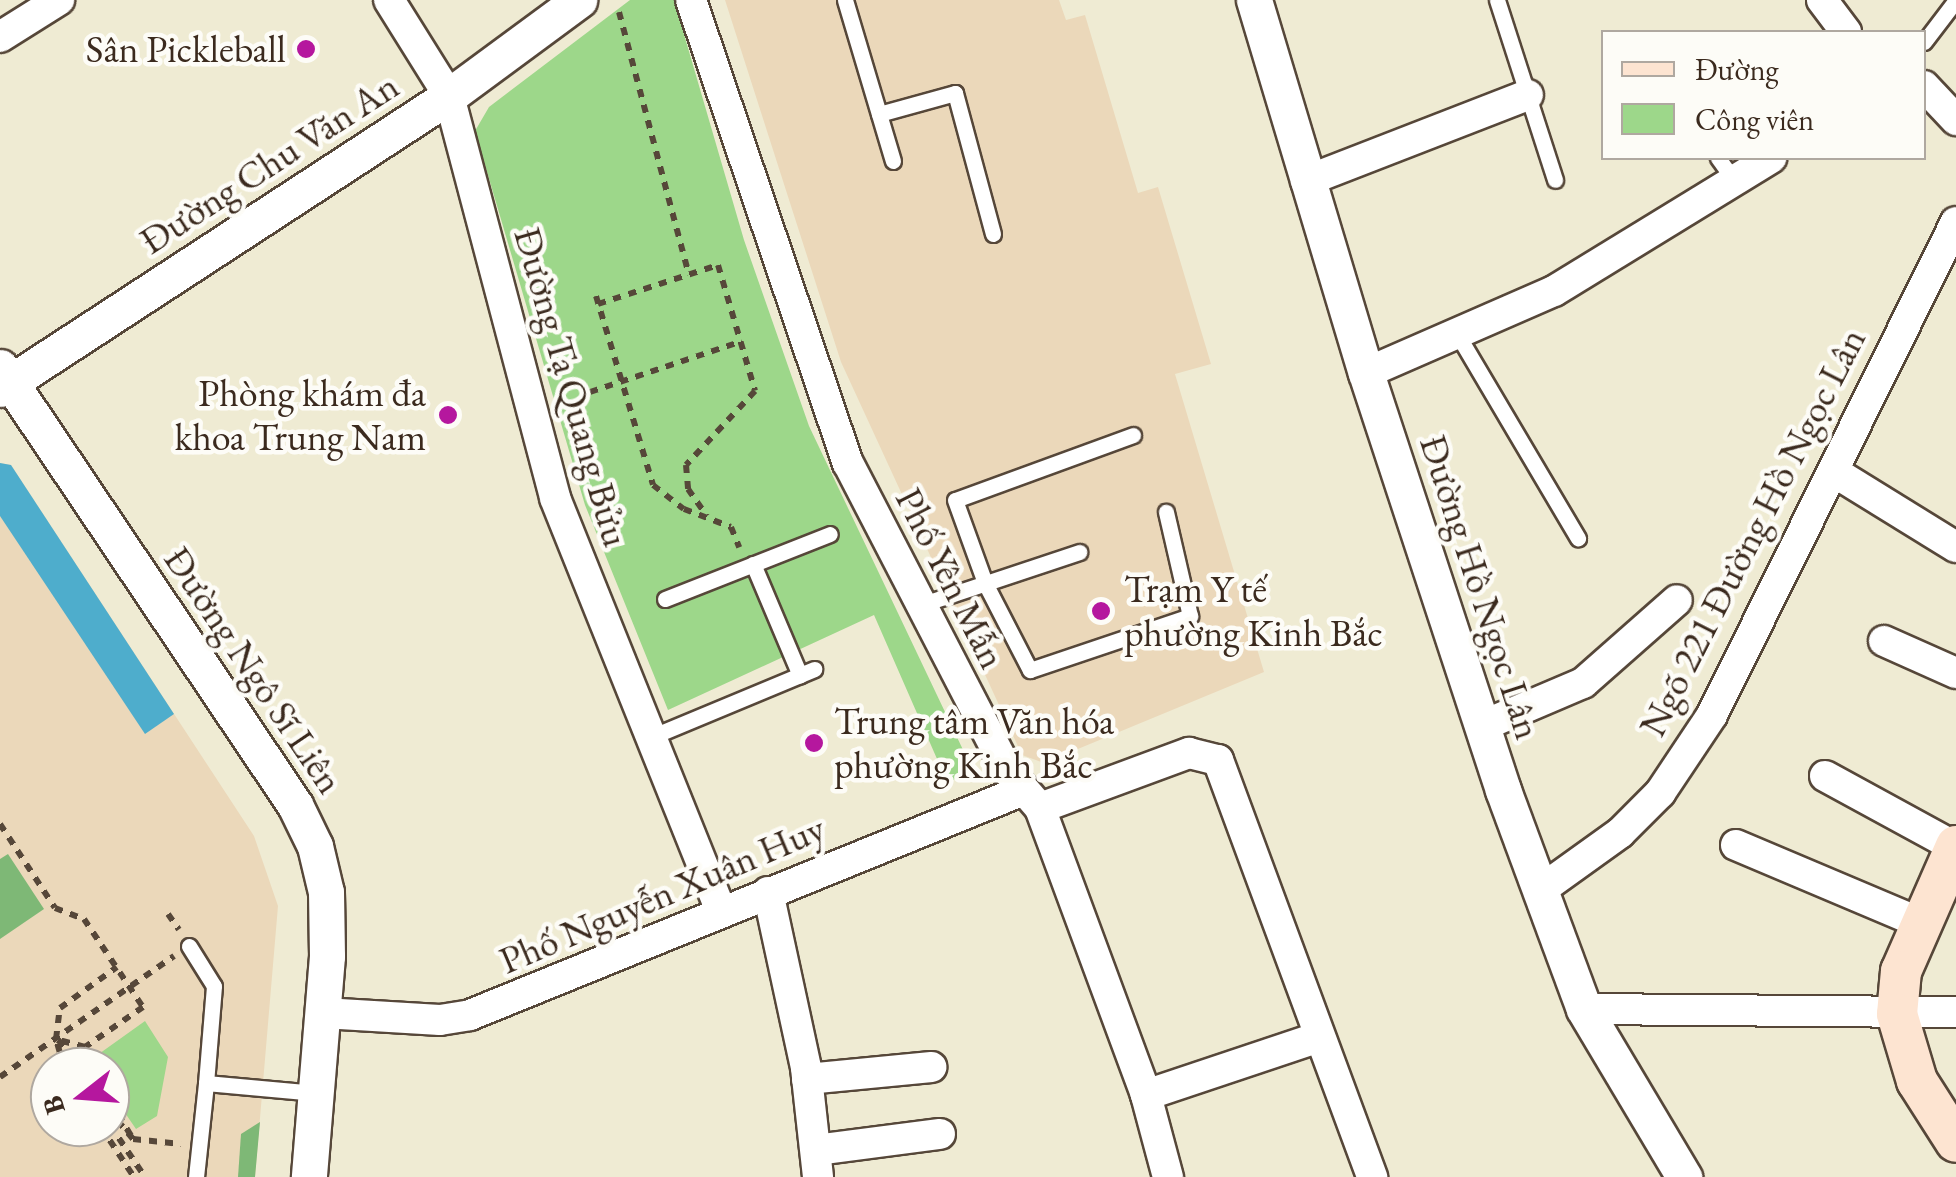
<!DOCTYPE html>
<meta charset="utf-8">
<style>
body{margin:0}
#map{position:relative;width:1956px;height:1177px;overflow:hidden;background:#efebd3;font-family:"EB Garamond",serif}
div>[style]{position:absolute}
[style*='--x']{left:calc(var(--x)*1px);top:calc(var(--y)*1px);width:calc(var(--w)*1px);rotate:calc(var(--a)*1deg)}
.built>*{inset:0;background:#ebd8ba}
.green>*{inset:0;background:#9dd78a}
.forest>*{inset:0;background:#7eb876}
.water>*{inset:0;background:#4eadcc}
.path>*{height:6px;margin-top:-3px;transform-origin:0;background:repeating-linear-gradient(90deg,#564739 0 8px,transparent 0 16px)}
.roads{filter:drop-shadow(2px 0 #564739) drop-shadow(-2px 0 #564739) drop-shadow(0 2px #564739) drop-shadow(0 -2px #564739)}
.service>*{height:15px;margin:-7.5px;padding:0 7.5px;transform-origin:7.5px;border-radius:7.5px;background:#fff}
.minor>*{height:30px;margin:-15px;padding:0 15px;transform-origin:15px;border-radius:15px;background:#fff}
.tertiary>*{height:35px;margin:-17.5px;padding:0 17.5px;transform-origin:17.5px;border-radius:17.5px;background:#fff}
.secondary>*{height:40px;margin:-20px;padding:0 20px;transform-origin:20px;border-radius:20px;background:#fde4d1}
.dots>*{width:28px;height:28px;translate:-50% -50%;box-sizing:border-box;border:5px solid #fdfcf7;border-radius:50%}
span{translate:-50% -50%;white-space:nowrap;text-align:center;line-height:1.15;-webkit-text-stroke:9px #fdfcf7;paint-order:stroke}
.poi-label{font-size:38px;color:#3b2a1e}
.right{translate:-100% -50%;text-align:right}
.left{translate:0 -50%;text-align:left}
.street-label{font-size:38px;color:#3b2a1e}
.legend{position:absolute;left:1601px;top:30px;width:325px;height:130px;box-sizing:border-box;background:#fdfcf7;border:2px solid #afa8a0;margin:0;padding:12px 18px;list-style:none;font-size:30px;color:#3b2a1e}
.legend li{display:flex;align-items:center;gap:20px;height:50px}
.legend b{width:50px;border:2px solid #afa8a0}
.north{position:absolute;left:30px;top:1047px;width:100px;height:100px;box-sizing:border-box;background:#fdfcf7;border:2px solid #afa8a0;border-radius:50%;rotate:253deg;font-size:28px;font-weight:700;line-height:40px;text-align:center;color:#3b2a1e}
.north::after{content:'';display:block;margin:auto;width:35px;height:45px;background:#b5179e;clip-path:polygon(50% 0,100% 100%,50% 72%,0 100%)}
</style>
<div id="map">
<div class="built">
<i style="clip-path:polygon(725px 0,1059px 0,1066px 20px,1085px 15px,1138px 193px,1158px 187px,1211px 364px,1175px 374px,1264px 672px,1044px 763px,1022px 755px,841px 362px)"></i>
<i style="clip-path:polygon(evenodd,0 463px,11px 465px,254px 836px,278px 906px,255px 1177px,0 1177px,0 463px,50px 1067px,110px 1067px,110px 1127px,50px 1127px,50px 1067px)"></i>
</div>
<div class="green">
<i style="clip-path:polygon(630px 0,674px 0,744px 240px,809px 426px,965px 754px,963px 773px,948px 784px,874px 615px,668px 710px,585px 505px,475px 131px,489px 107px)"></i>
<i style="clip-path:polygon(145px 1021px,168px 1057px,157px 1116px,136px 1129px,110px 1091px,110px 1067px,89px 1061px)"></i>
</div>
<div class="forest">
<i style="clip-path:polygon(8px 854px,44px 909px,0 939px,0 859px)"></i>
<i style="clip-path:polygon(260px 1122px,255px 1177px,238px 1177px,241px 1134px)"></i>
</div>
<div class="water">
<i style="clip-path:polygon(0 463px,11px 465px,174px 714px,145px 734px,0 516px)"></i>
</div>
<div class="path">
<i style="--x:619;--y:12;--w:272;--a:75.1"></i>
<i style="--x:596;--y:296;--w:197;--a:73.2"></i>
<i style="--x:653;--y:485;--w:39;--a:38"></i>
<i style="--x:684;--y:509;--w:50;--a:21"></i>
<i style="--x:731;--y:527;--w:22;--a:68"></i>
<i style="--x:598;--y:304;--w:126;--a:-18"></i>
<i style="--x:718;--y:265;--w:131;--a:73.6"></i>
<i style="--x:755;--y:391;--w:101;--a:133"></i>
<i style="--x:686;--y:465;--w:24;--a:85"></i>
<i style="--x:688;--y:489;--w:33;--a:55"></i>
<i style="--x:590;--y:392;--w:160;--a:-18.5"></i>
<i style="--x:0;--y:824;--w:100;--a:56.8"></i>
<i style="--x:55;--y:908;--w:31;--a:21"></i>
<i style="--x:84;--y:919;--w:106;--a:56.2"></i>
<i style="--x:143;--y:1007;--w:70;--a:145.4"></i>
<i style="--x:85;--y:1047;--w:30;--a:-165"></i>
<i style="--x:168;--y:914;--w:19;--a:55"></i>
<i style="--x:58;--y:1040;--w:39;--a:44"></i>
<i style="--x:69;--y:1055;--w:16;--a:50"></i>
<i style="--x:64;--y:1067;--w:29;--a:-106"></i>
<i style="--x:56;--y:1039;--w:31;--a:-83"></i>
<i style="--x:60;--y:1008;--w:70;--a:-35.7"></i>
<i style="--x:0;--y:1077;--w:212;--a:-34.8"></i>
<i style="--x:110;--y:1101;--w:44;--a:58.8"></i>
<i style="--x:133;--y:1139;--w:35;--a:-130"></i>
<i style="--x:110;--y:1125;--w:63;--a:56.1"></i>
<i style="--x:101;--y:1127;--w:60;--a:56.6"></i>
<i style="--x:133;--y:1139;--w:48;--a:5.9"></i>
</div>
<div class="roads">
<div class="service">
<i style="--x:845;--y:0;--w:168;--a:73.4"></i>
<i style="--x:1497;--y:0;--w:189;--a:72.1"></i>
<i style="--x:1924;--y:42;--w:53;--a:-52.7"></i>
<i style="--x:879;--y:114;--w:79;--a:-15.4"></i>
<i style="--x:955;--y:93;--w:146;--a:74.9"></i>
<i style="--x:1718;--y:158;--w:32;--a:54"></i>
<i style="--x:1459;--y:337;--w:234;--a:59.4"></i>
<i style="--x:1133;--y:435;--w:189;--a:159.9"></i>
<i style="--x:955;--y:500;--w:88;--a:70.1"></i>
<i style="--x:985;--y:583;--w:98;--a:62.7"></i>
<i style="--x:1030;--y:670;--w:169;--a:-18.6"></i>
<i style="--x:1190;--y:616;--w:107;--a:-103"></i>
<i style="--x:753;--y:564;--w:121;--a:67.1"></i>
<i style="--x:665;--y:599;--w:177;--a:-21.5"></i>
<i style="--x:920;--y:605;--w:168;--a:-18.4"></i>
<i style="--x:651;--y:737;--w:177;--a:-22.6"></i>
<i style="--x:189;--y:946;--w:47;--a:58"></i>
<i style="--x:214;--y:986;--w:97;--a:94.7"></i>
<i style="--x:206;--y:1083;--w:110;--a:5.2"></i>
<i style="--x:196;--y:1177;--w:95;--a:-83.9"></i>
</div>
<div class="minor">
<i style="--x:389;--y:0;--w:113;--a:58"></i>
<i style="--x:449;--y:96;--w:416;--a:75.2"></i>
<i style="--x:555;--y:498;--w:445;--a:68.1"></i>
<i style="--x:691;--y:0;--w:489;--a:71.3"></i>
<i style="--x:848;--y:463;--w:346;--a:62.6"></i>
<i style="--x:1007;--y:770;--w:50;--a:49"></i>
<i style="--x:1040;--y:808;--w:306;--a:69.7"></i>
<i style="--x:1146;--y:1095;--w:85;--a:75"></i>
<i style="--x:1822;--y:0;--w:40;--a:53"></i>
<i style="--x:0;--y:37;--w:70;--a:-32.1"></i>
<i style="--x:1924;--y:86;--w:47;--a:46.7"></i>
<i style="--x:1306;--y:181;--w:238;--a:-21.2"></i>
<i style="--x:1366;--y:373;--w:205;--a:-23.6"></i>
<i style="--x:1554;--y:291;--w:255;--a:-31.5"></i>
<i style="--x:1836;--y:473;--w:141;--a:31.7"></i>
<i style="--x:1884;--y:641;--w:79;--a:24"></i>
<i style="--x:1482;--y:726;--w:110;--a:-23.1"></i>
<i style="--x:1583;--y:683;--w:125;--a:-41.4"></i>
<i style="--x:1825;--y:776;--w:148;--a:28.6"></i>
<i style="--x:1040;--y:808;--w:159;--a:-20.3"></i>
<i style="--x:1189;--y:753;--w:30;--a:14"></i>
<i style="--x:1218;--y:760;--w:445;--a:69.7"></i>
<i style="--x:1736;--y:845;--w:201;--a:22.9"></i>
<i style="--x:1542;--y:889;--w:96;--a:-35.7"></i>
<i style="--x:1620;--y:833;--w:57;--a:-45"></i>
<i style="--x:1660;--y:793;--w:94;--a:-56.3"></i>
<i style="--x:1712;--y:715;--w:550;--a:-63.67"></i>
<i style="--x:768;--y:892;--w:180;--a:77.8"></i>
<i style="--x:806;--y:1068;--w:110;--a:83.7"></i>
<i style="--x:1584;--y:1009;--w:372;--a:0.5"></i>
<i style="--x:323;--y:1013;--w:117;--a:3.4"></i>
<i style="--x:440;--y:1020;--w:30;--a:-9"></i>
<i style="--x:470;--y:1015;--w:595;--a:-22.12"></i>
<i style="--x:807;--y:1079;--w:125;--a:-5.5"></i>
<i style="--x:1146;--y:1095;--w:182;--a:-18.5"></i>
<i style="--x:816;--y:1150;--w:125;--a:-7.4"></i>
</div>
<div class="tertiary">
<i style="--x:1254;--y:0;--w:389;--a:73.3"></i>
<i style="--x:1366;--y:373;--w:439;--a:71.8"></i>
<i style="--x:1503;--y:790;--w:233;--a:69.7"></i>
<i style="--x:1584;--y:1009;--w:196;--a:59.2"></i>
<i style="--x:0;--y:367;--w:528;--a:56.04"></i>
<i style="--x:295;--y:805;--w:46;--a:64"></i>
<i style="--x:315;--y:846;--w:47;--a:76.6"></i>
<i style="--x:326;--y:892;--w:64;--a:89.1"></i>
<i style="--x:327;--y:956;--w:222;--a:94.7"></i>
<i style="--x:0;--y:389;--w:536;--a:-33.13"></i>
<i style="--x:449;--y:96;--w:162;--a:-36.4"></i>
</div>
<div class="secondary">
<i style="--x:1956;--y:846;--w:137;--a:113.7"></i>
<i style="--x:1901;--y:971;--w:43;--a:95.3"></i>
<i style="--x:1897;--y:1014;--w:70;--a:73.4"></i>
<i style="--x:1917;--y:1081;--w:72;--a:57.4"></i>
</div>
</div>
<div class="dots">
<i style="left:306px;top:49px;background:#b5179e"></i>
<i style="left:448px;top:415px;background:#b5179e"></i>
<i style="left:1101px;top:611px;background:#b5179e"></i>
<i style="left:814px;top:743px;background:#b5179e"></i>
</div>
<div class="poi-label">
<span class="right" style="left:286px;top:49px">Sân Pickleball</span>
<span class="right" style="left:426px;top:415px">Phòng khám đa<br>khoa Trung Nam</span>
<span class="left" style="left:1124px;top:611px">Trạm Y tế<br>phường Kinh Bắc</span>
<span class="left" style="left:834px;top:743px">Trung tâm Văn hóa<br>phường Kinh Bắc</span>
</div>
<div class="street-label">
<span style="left:269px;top:163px;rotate:-33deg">Đường Chu Văn An</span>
<span style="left:572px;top:387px;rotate:74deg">Đường Tạ Quang Bửu</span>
<span style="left:1752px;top:532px;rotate:-63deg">Ngõ 221 Đường Hồ Ngọc Lân</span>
<span style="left:951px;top:578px;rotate:63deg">Phố Yên Mẫn</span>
<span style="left:1481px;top:587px;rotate:72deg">Đường Hồ Ngọc Lân</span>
<span style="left:254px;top:670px;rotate:56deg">Đường Ngô Sĩ Liên</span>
<span style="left:662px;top:894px;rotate:-23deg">Phố Nguyễn Xuân Huy</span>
</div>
<ul class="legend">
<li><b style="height:12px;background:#fde4d1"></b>Đường</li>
<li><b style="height:28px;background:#9dd78a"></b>Công viên</li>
</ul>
<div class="north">B</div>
</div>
